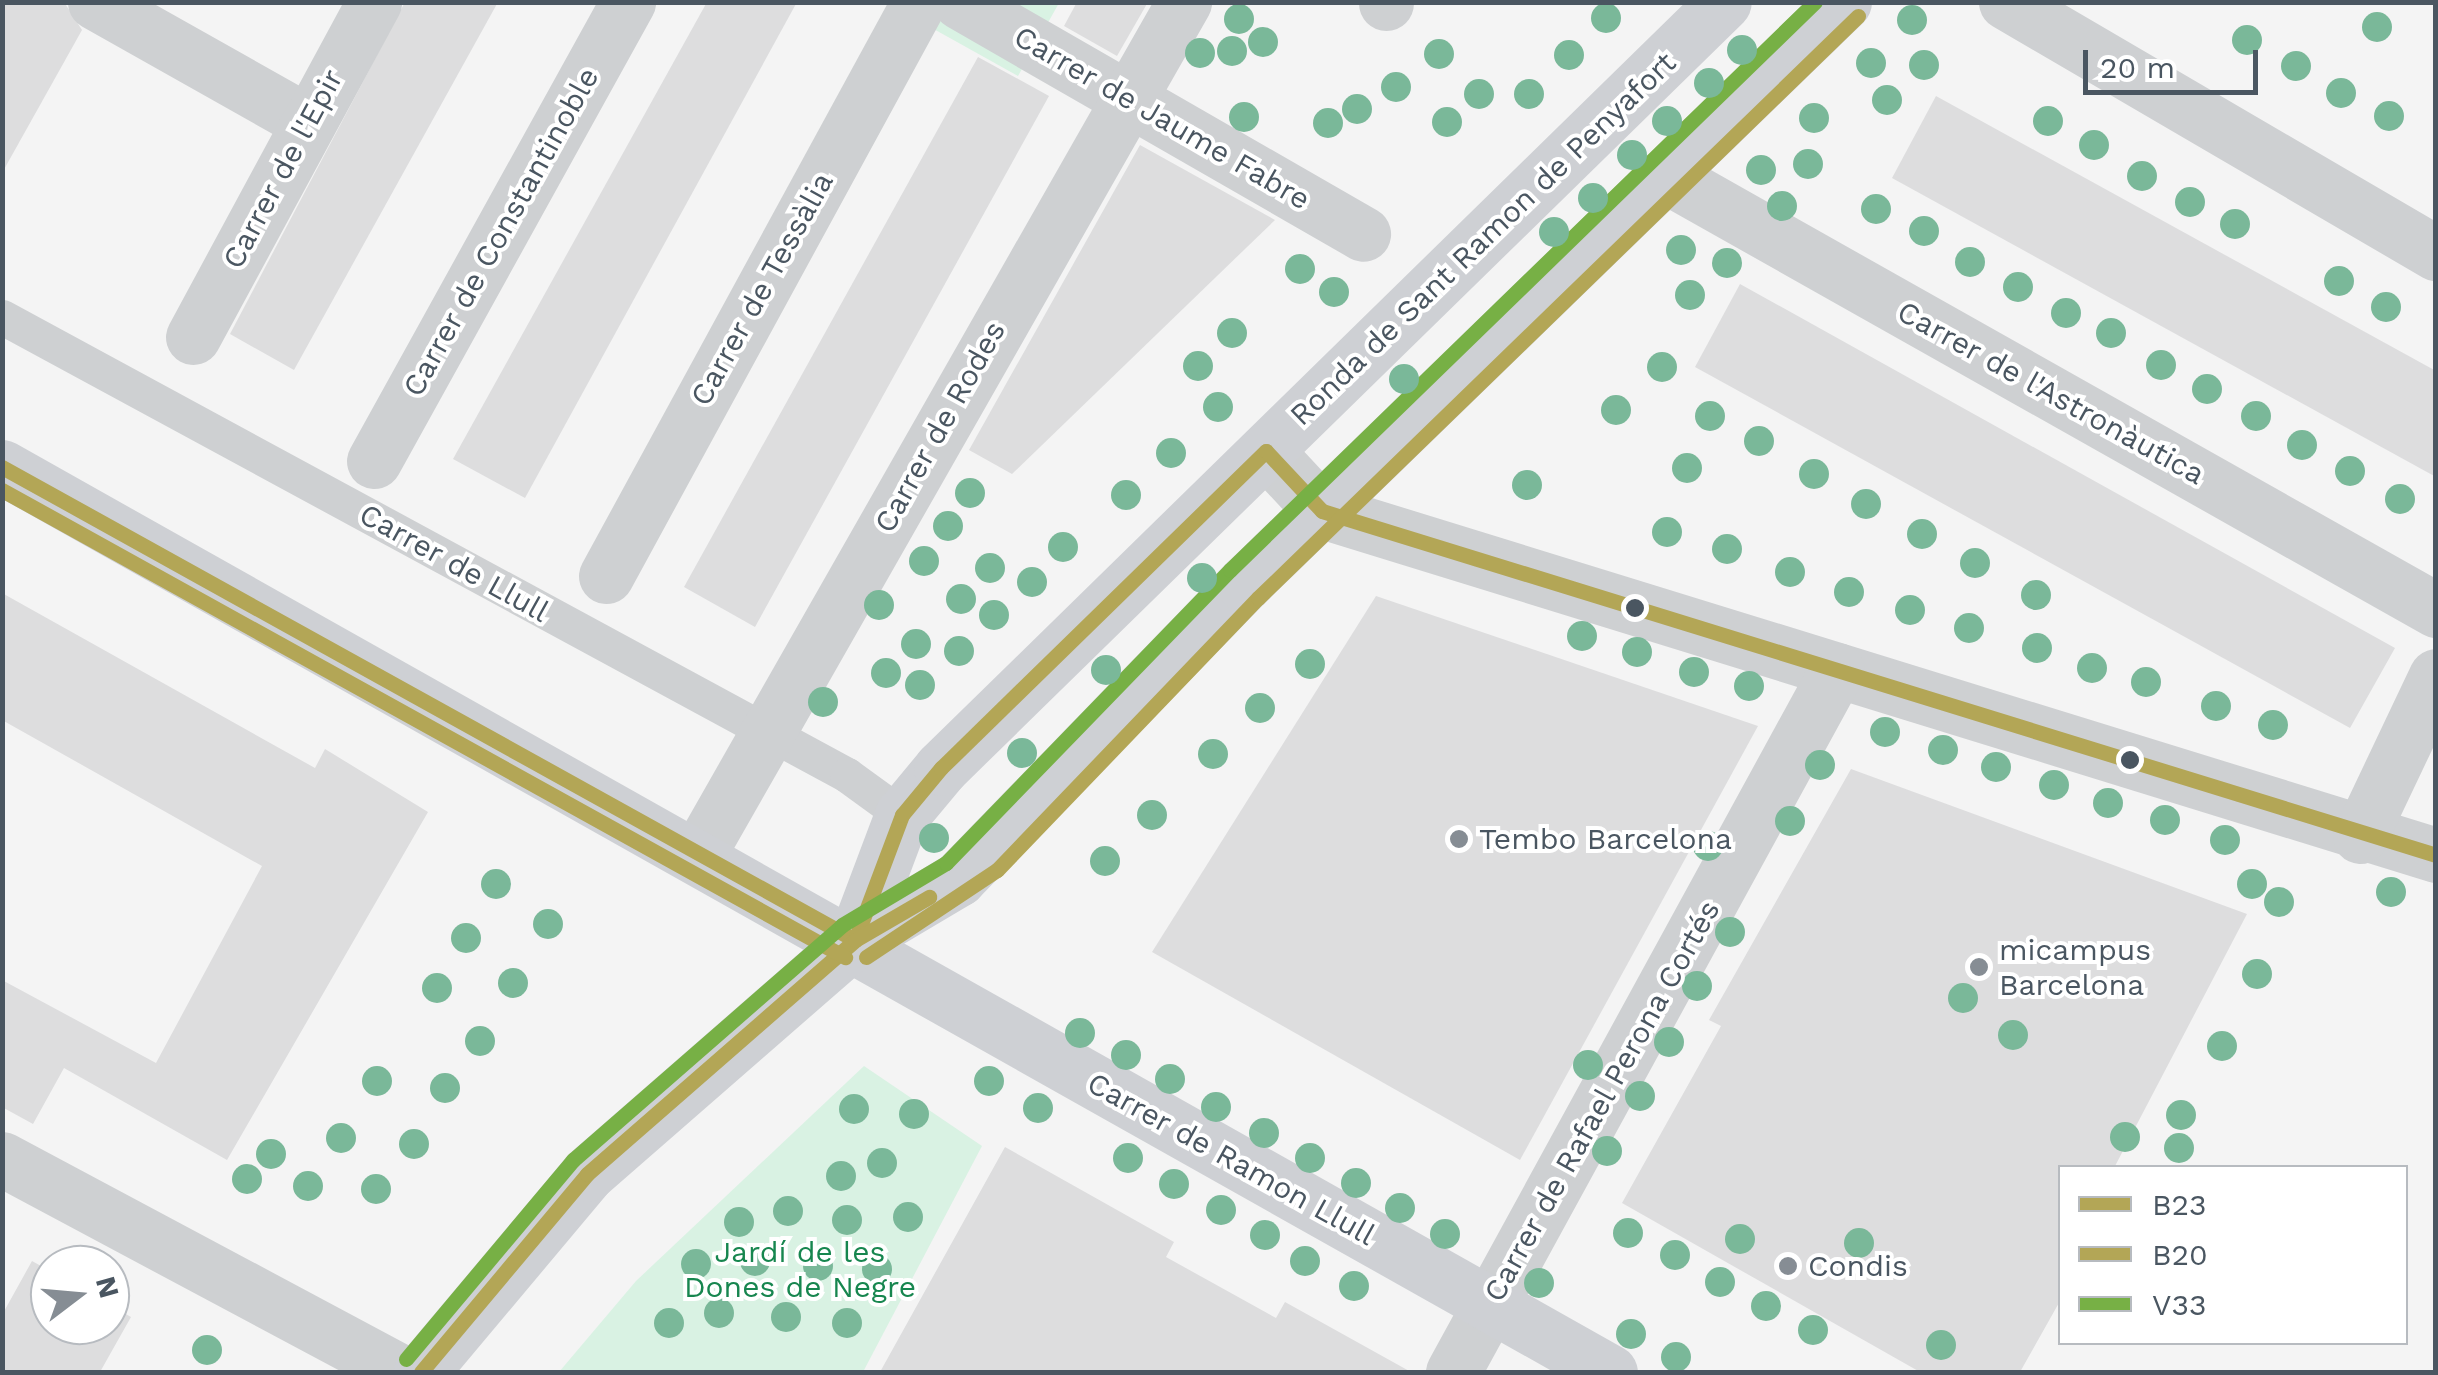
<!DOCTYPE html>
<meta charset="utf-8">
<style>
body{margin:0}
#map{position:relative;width:2438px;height:1375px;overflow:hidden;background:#f4f4f4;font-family:"Work Sans",sans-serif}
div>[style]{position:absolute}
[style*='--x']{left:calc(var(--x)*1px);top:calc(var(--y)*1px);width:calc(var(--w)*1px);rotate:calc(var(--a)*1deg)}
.green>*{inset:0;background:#d9f2e3}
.building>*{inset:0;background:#ddddde}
.lane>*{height:35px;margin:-17.5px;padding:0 17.5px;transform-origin:17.5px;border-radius:17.5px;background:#ced0d2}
.street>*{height:55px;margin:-27.5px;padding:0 27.5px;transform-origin:27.5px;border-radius:27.5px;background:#ced0d2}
.secondary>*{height:55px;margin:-27.5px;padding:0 27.5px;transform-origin:27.5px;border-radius:27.5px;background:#ced0d4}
.bus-1>*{height:15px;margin:-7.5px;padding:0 7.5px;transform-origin:7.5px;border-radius:7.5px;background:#b3a656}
.bus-2>*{height:15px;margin:-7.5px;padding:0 7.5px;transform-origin:7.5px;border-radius:7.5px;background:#b3a656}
.bus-3>*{height:15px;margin:-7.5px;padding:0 7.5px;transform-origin:7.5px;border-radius:7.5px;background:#77b045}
.trees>*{width:30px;height:30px;margin:-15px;border-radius:50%;background:#7ab899}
.dots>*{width:28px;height:28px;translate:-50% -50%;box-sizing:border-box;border:5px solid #fff;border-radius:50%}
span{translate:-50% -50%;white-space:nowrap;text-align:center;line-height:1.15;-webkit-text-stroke:8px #fff;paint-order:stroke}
.street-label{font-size:30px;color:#4a5661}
.poi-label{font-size:30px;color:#4a5661}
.left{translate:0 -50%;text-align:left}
.park-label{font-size:30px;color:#17864f}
.frame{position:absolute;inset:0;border:5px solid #4a5661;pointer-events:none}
.legend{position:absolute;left:2058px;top:1165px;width:350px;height:180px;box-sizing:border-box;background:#fff;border:2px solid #b7bbc0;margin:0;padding:12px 18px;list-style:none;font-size:30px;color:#4a5661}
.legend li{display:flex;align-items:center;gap:20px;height:50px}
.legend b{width:50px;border:2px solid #b7bbc0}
.north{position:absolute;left:30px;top:1245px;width:100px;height:100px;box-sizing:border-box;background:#fff;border:2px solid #b7bbc0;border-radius:50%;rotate:74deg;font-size:28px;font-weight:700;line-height:40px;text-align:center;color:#4a5661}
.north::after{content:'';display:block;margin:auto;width:35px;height:45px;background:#868d94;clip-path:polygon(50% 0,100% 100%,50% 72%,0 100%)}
.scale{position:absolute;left:2083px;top:50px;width:175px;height:45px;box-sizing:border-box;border:5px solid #4a5661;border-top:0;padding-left:12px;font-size:30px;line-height:35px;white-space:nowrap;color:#4a5661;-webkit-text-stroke:8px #fff;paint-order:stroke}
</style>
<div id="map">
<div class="green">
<i style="clip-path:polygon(887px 3px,1059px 3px,1018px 76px)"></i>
<i style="clip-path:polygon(864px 1066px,982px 1146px,863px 1372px,559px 1372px,636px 1281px)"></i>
</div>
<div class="building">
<i style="clip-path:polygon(2px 2px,64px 2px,82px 30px,2px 173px)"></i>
<i style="clip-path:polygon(405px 2px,498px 2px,294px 370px,230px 334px)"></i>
<i style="clip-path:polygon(707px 2px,797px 2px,525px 498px,453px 459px)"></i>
<i style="clip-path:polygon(1077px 2px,1148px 2px,1117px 56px,1064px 26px)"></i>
<i style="clip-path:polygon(978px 57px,1049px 96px,755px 627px,684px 587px)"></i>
<i style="clip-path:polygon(1936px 96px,2436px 371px,2436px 477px,1892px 178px)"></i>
<i style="clip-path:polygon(1140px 145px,1275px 220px,1012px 474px,969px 450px)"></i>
<i style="clip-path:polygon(1740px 284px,2395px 648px,2350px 728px,1695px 367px)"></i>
<i style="clip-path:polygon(2px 593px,315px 768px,325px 749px,428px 812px,227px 1160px,64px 1068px,33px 1124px,2px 1107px,2px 980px,156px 1063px,262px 866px,2px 720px)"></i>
<i style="clip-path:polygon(1376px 596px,1758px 726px,1520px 1160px,1152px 952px)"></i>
<i style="clip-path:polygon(1851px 769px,2247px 914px,2114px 1168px,2060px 1168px,2060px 1301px,2020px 1372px,1920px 1372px,1622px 1203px,1721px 1026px,1709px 1020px)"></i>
<i style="clip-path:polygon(1005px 1147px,1174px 1242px,1166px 1257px,1276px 1318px,1285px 1302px,1411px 1372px,880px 1372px)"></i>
<i style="clip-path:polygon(32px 1261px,50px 1271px,50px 1325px,110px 1325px,110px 1305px,131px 1317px,100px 1372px,2px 1372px,2px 1315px)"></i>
</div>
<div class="lane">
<i style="--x:2;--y:317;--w:961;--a:28.46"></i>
<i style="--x:847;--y:775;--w:68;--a:36"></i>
</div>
<div class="street">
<i style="--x:95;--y:2;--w:244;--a:29.4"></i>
<i style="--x:960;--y:2;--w:465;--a:29.9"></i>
<i style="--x:1386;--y:2;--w:1;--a:90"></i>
<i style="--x:2006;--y:2;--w:498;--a:30.3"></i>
<i style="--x:1666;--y:176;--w:884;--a:29.41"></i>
<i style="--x:193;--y:337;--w:381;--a:-61.6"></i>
<i style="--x:1266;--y:451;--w:82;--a:47"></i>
<i style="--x:1322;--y:511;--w:1166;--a:17.16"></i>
<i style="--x:374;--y:461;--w:525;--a:-61.04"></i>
<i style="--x:606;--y:576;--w:654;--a:-61.4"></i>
<i style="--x:2360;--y:836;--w:177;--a:-64.6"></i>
<i style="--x:699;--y:853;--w:980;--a:-60.32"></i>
<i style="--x:2;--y:1159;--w:452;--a:28.1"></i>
<i style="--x:1453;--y:1372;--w:800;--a:-61.32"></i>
</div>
<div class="secondary">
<i style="--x:2;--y:467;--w:1845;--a:29.37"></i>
<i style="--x:855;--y:940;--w:134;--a:-69.4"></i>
<i style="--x:902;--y:815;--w:61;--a:-50.3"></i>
<i style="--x:941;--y:768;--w:1095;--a:-44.37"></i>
<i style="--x:421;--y:1372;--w:258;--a:-50"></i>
<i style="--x:587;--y:1174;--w:356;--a:-41.1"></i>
<i style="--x:855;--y:940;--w:120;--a:-30.6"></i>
<i style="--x:958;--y:879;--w:411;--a:-45.9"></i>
<i style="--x:1244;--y:584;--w:836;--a:-44.13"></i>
</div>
<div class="bus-1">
<i style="--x:2;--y:467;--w:975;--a:29.01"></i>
<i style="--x:855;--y:940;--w:134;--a:-69.4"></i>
<i style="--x:902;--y:815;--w:61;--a:-50.3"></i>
<i style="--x:941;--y:768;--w:454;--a:-44.3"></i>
<i style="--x:1266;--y:451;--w:82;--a:47"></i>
<i style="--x:1322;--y:511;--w:1166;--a:17.16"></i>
<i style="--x:421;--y:1372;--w:258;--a:-50"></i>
<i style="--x:587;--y:1174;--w:356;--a:-41.1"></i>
<i style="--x:855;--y:940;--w:86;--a:-30.2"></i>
</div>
<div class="bus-2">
<i style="--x:2;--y:490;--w:964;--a:28.99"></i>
<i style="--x:866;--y:957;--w:157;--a:-33.6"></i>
<i style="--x:997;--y:870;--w:377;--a:-46.2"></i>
<i style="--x:1258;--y:598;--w:836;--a:-44.13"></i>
</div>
<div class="bus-3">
<i style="--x:406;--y:1359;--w:260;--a:-50"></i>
<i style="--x:573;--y:1160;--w:357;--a:-41.1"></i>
<i style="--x:842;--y:925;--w:121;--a:-30.8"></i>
<i style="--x:946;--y:863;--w:408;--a:-45.9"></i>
<i style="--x:1230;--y:570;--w:815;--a:-44.16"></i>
</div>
<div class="trees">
<i style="left:1606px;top:18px"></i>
<i style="left:1239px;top:19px"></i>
<i style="left:1912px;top:20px"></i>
<i style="left:2377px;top:27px"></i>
<i style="left:2247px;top:40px"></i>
<i style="left:1263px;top:42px"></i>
<i style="left:1742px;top:50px"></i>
<i style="left:1232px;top:51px"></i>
<i style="left:1200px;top:53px"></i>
<i style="left:1439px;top:54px"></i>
<i style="left:1569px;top:55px"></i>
<i style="left:1871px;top:63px"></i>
<i style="left:1924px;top:65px"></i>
<i style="left:2296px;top:66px"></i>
<i style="left:1709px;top:83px"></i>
<i style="left:1396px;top:87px"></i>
<i style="left:2341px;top:93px"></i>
<i style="left:1479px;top:94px"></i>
<i style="left:1529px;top:94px"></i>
<i style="left:1887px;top:100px"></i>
<i style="left:1357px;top:109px"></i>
<i style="left:2389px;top:116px"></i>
<i style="left:1244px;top:117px"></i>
<i style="left:1814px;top:118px"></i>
<i style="left:1667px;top:121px"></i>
<i style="left:2048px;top:121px"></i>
<i style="left:1447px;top:122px"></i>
<i style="left:1328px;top:123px"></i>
<i style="left:2094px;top:145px"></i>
<i style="left:1632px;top:155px"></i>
<i style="left:1808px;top:164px"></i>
<i style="left:1761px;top:170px"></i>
<i style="left:2142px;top:176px"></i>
<i style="left:1593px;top:198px"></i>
<i style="left:2190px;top:202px"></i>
<i style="left:1782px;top:206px"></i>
<i style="left:1876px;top:209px"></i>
<i style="left:2235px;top:224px"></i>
<i style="left:1924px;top:231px"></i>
<i style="left:1554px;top:232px"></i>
<i style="left:1681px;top:250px"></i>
<i style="left:1970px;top:262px"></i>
<i style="left:1727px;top:263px"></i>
<i style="left:1300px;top:269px"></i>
<i style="left:2339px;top:281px"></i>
<i style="left:2018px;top:287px"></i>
<i style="left:1334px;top:292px"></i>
<i style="left:1690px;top:295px"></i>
<i style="left:2386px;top:307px"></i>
<i style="left:2066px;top:313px"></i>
<i style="left:1232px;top:333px"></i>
<i style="left:2111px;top:333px"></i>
<i style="left:2161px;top:365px"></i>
<i style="left:1198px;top:366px"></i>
<i style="left:1662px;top:367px"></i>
<i style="left:1404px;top:379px"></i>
<i style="left:2207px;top:389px"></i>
<i style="left:1218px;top:407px"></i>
<i style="left:1616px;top:410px"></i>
<i style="left:1710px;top:416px"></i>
<i style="left:2256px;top:416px"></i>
<i style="left:1759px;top:441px"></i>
<i style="left:2302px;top:445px"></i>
<i style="left:1171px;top:453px"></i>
<i style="left:1687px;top:468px"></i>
<i style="left:2350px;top:471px"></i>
<i style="left:1814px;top:474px"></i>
<i style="left:1527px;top:485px"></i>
<i style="left:970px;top:493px"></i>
<i style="left:1126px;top:495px"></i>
<i style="left:2400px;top:499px"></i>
<i style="left:1866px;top:504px"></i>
<i style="left:948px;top:526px"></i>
<i style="left:1667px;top:532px"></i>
<i style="left:1922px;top:534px"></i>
<i style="left:1063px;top:547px"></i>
<i style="left:1727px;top:549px"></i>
<i style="left:924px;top:561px"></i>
<i style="left:1975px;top:563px"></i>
<i style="left:990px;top:568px"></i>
<i style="left:1790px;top:572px"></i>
<i style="left:1202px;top:578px"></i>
<i style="left:1032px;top:582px"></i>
<i style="left:1849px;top:592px"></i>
<i style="left:2036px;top:595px"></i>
<i style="left:961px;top:599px"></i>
<i style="left:879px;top:605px"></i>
<i style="left:1910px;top:610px"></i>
<i style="left:994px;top:615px"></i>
<i style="left:1969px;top:628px"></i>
<i style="left:1582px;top:636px"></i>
<i style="left:916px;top:644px"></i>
<i style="left:2037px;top:648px"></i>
<i style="left:959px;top:651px"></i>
<i style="left:1637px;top:652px"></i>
<i style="left:1310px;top:664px"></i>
<i style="left:2092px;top:668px"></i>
<i style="left:1106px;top:670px"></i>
<i style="left:1694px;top:672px"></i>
<i style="left:886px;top:673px"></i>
<i style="left:2146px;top:682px"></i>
<i style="left:920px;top:685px"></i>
<i style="left:1749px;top:686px"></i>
<i style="left:823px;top:702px"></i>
<i style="left:2216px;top:706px"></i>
<i style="left:1260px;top:708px"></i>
<i style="left:2273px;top:725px"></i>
<i style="left:1885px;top:732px"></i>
<i style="left:1943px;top:750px"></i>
<i style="left:1022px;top:753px"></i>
<i style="left:1213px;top:754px"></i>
<i style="left:1820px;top:765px"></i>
<i style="left:1996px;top:767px"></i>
<i style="left:2054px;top:785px"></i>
<i style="left:2108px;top:803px"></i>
<i style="left:1152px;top:815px"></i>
<i style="left:2165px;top:820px"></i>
<i style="left:1790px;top:821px"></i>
<i style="left:934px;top:838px"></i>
<i style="left:2225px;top:840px"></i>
<i style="left:1708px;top:846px"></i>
<i style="left:1105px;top:861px"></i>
<i style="left:496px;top:884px"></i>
<i style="left:2252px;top:884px"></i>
<i style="left:2391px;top:892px"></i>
<i style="left:2279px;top:902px"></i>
<i style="left:548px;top:924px"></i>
<i style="left:1730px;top:932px"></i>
<i style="left:466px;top:938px"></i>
<i style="left:2257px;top:974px"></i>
<i style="left:513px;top:983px"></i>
<i style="left:1697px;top:986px"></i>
<i style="left:437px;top:988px"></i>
<i style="left:1963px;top:998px"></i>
<i style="left:1080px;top:1033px"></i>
<i style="left:2013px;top:1035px"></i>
<i style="left:480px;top:1041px"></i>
<i style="left:1669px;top:1042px"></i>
<i style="left:2222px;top:1046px"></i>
<i style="left:1126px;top:1055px"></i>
<i style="left:1588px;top:1065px"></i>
<i style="left:1170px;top:1079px"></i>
<i style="left:377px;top:1081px"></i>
<i style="left:989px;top:1081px"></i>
<i style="left:445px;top:1088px"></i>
<i style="left:1640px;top:1096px"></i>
<i style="left:1216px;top:1107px"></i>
<i style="left:1038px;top:1108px"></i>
<i style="left:854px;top:1109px"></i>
<i style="left:914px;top:1114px"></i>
<i style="left:2181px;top:1115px"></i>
<i style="left:1264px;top:1133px"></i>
<i style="left:2125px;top:1137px"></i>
<i style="left:341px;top:1138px"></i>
<i style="left:414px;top:1144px"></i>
<i style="left:2179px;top:1148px"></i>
<i style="left:1607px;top:1151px"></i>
<i style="left:271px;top:1154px"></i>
<i style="left:1128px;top:1158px"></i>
<i style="left:1310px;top:1158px"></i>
<i style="left:882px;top:1163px"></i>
<i style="left:841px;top:1176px"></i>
<i style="left:247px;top:1179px"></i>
<i style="left:1356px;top:1183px"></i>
<i style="left:1174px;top:1184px"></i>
<i style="left:308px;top:1186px"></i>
<i style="left:376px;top:1189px"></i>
<i style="left:1400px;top:1208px"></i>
<i style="left:1221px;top:1210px"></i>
<i style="left:788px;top:1211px"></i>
<i style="left:908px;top:1217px"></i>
<i style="left:847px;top:1220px"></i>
<i style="left:739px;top:1222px"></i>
<i style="left:1628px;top:1233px"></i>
<i style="left:1445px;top:1234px"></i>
<i style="left:1265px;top:1235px"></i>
<i style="left:1740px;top:1239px"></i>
<i style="left:1859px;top:1243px"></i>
<i style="left:1675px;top:1255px"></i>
<i style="left:755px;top:1261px"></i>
<i style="left:1305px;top:1261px"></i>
<i style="left:696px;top:1264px"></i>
<i style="left:818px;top:1266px"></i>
<i style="left:877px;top:1269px"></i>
<i style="left:1720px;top:1282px"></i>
<i style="left:1539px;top:1283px"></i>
<i style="left:1354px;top:1286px"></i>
<i style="left:1766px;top:1306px"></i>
<i style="left:719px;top:1313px"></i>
<i style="left:786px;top:1317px"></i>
<i style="left:669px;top:1323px"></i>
<i style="left:847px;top:1323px"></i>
<i style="left:1813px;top:1330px"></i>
<i style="left:1631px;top:1334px"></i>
<i style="left:1941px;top:1345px"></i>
<i style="left:207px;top:1350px"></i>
<i style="left:1676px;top:1357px"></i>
</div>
<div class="dots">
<i style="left:1635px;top:608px;background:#4a5661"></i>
<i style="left:2130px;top:760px;background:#4a5661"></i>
<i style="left:1459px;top:839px;background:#868d94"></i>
<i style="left:1979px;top:967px;background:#868d94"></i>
<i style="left:1788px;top:1266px;background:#868d94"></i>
</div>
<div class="street-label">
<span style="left:1162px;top:118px;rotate:30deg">Carrer de Jaume Fabre</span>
<span style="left:283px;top:169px;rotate:-62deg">Carrer de l'Epir</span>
<span style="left:501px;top:232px;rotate:-61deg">Carrer de Constantinoble</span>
<span style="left:1483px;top:239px;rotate:-44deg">Ronda de Sant Ramon de Penyafort</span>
<span style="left:762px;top:289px;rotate:-61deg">Carrer de Tessàlia</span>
<span style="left:2051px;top:393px;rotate:29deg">Carrer de l'Astronàutica</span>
<span style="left:940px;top:427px;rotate:-61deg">Carrer de Rodes</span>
<span style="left:454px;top:563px;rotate:29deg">Carrer de Llull</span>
<span style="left:1602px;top:1101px;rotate:-61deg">Carrer de Rafael Perona Cortés</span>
<span style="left:1231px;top:1159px;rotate:29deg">Carrer de Ramon Llull</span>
</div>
<div class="poi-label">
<span class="left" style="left:1479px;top:839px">Tembo Barcelona</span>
<span class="left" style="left:1999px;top:967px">micampus<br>Barcelona</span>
<span class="left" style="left:1808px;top:1266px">Condis</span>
</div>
<div class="park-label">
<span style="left:800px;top:1269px">Jardí de les<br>Dones de Negre</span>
</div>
<div class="frame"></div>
<ul class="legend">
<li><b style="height:12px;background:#b3a656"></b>B23</li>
<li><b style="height:12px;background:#b3a656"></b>B20</li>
<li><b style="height:12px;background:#77b045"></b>V33</li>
</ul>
<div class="north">N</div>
<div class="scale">20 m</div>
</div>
